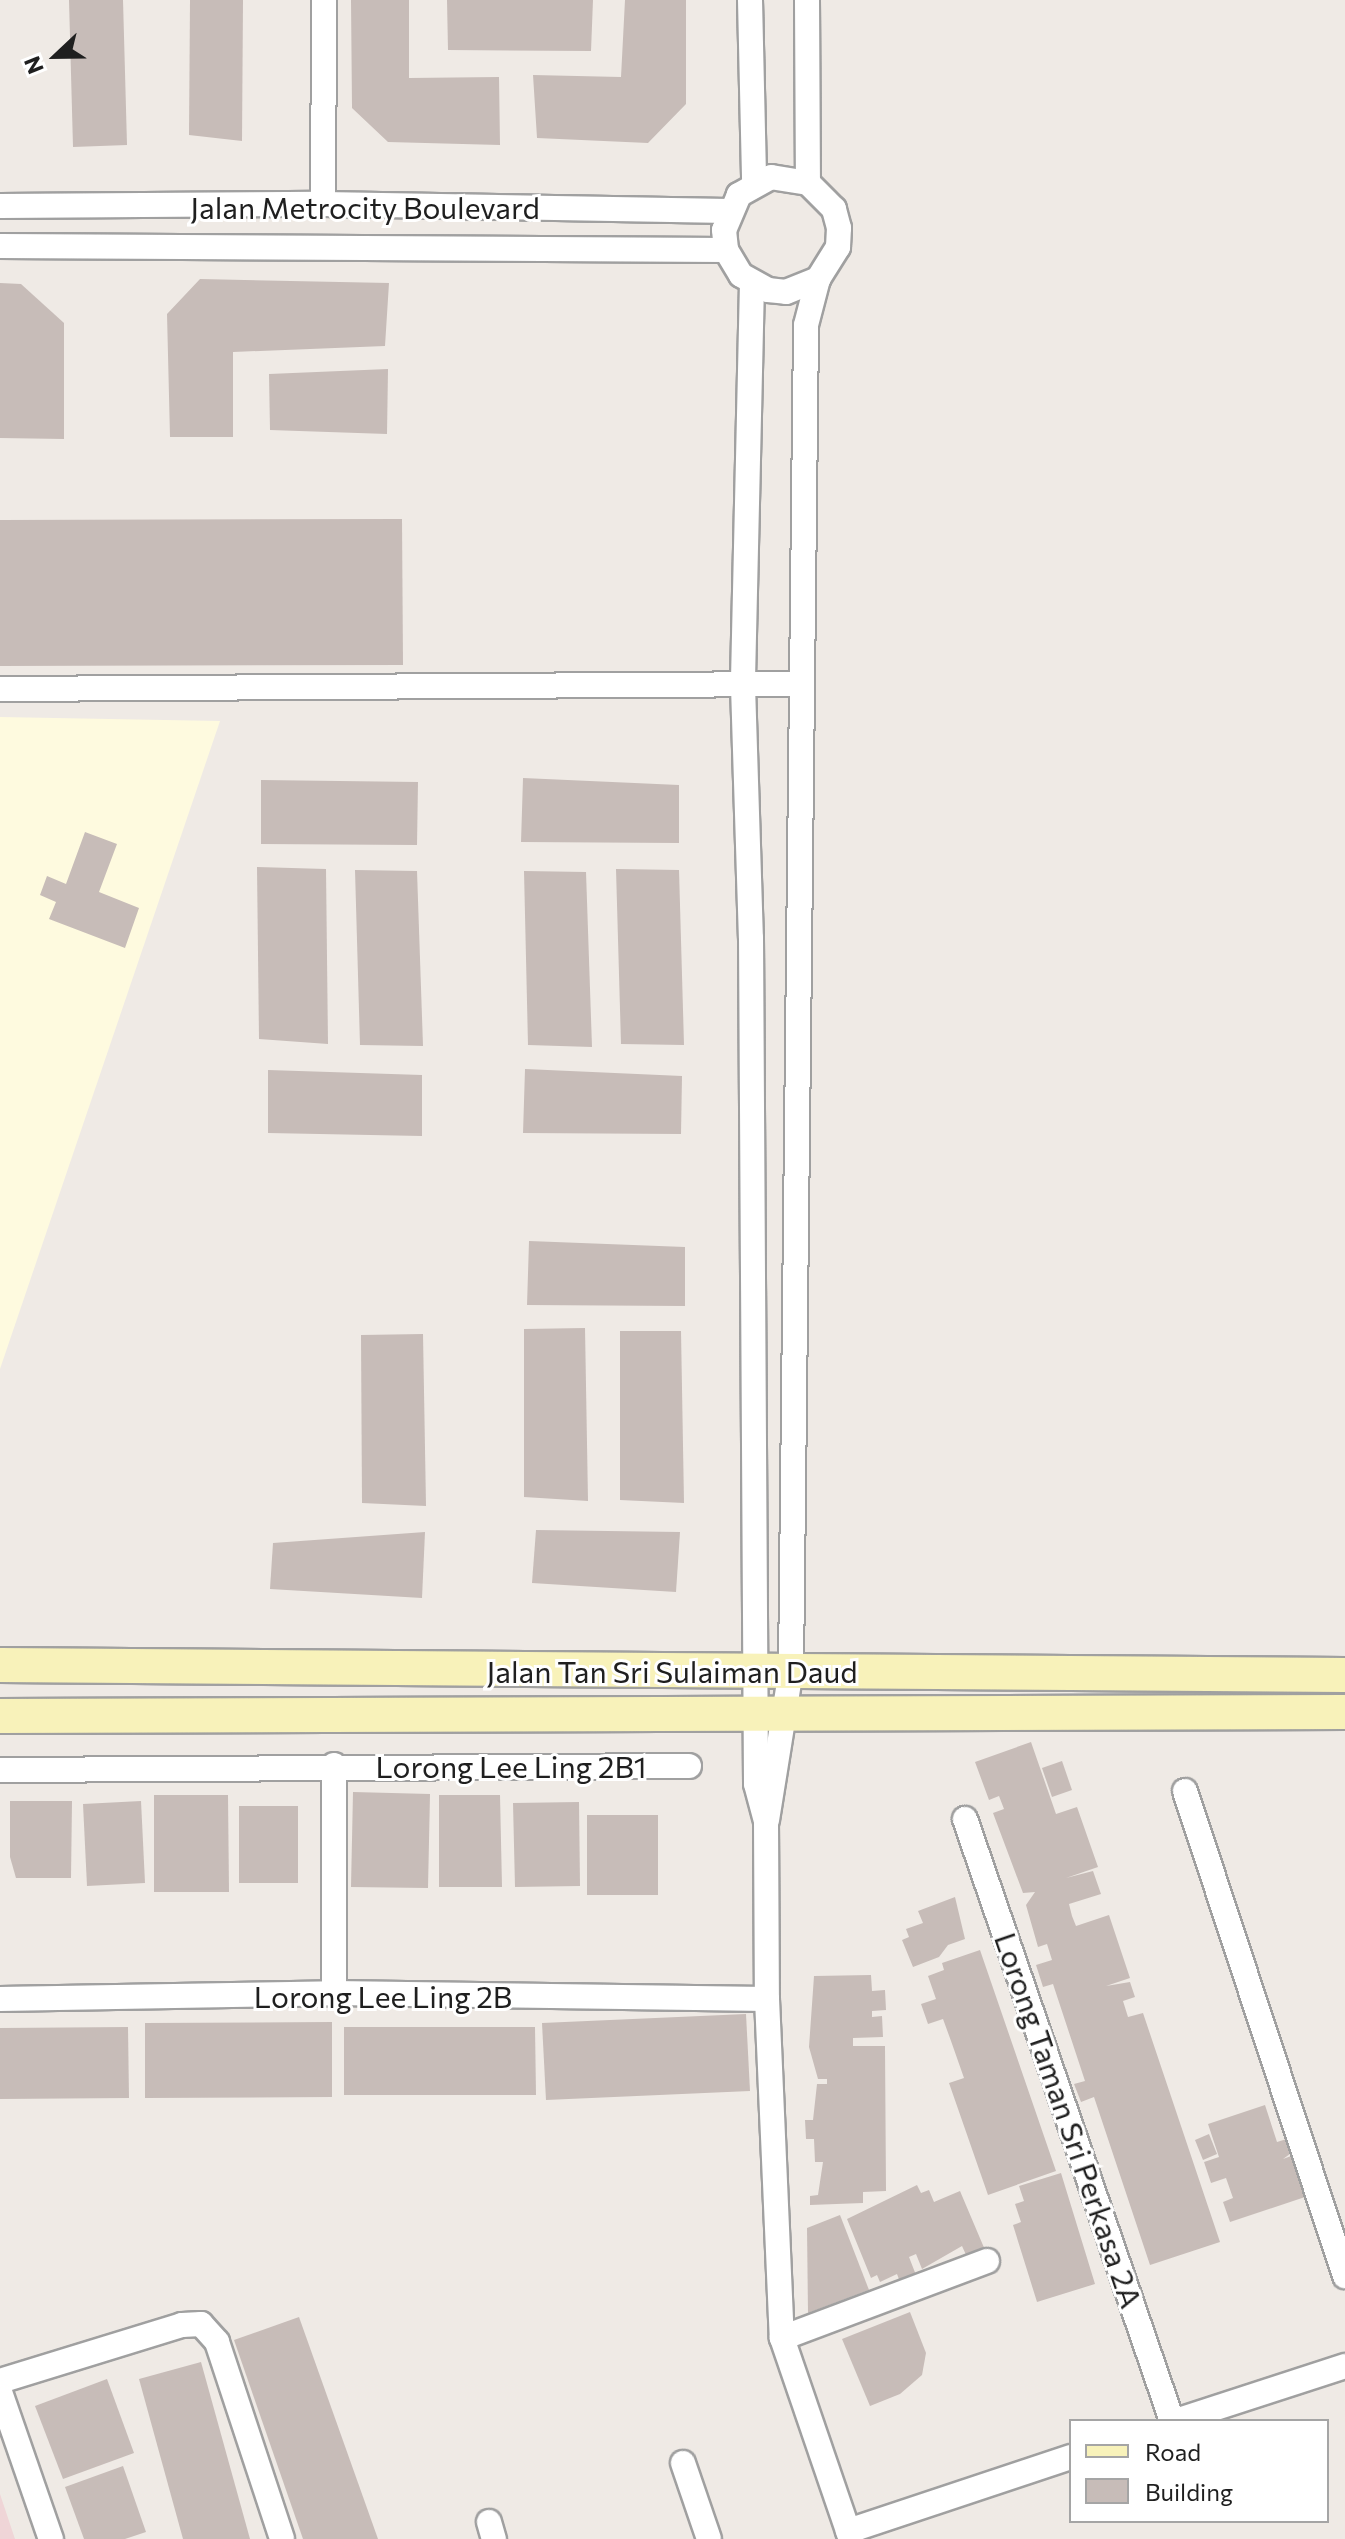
<!DOCTYPE html>
<style>
body{margin:0}
#map{position:relative;width:1345px;height:2539px;overflow:hidden;background:#efeae5;font-family:Commissioner,sans-serif}
div>[style]{position:absolute}
[style*='--x']{left:calc(var(--x)*1px);top:calc(var(--y)*1px);width:calc(var(--w)*1px);rotate:calc(var(--a)*1deg)}
.commercial>*{inset:0;background:#efd5d7}
.education>*{inset:0;background:#fefadf}
.building>*{inset:0;background:#c7bcb8}
.roads{filter:drop-shadow(2px 0 #a0a0a0) drop-shadow(-2px 0 #a0a0a0) drop-shadow(0 2px #a0a0a0) drop-shadow(0 -2px #a0a0a0)}
.street>*{height:24px;margin:-12px;padding:0 12px;transform-origin:12px;border-radius:12px;background:#fff}
.secondary>*{height:34px;margin:-17px;padding:0 17px;transform-origin:17px;border-radius:17px;background:#f8f2ba}
span{translate:-50% -50%;white-space:nowrap;text-align:center;line-height:1.15;-webkit-text-stroke:6px #fff;paint-order:stroke}
.street-label{font-size:30px;color:#1f1f1f}
.legend{position:absolute;left:1069px;top:2419px;width:260px;height:104px;box-sizing:border-box;background:#fff;border:2px solid #a5a5a5;margin:0;padding:10px 14px;list-style:none;font-size:24px;color:#1f1f1f}
.legend li{display:flex;align-items:center;gap:16px;height:40px}
.legend b{width:40px;border:2px solid #a5a5a5}
.north{position:absolute;left:16px;top:16px;width:80px;height:80px;-webkit-text-stroke:6px #fff;paint-order:stroke;rotate:248deg;font-size:22px;font-weight:700;line-height:32px;text-align:center;color:#1f1f1f}
.north::after{content:'';display:block;margin:auto;width:28px;height:36px;background:#1f1f1f;clip-path:polygon(50% 0,100% 100%,50% 72%,0 100%)}
</style>
<div id="map">
<div class="commercial">
<i style="clip-path:polygon(0 2494px,15px 2539px,0 2539px)"></i>
</div>
<div class="education">
<i style="clip-path:polygon(0 717px,220px 721px,0 1369px)"></i>
</div>
<div class="building">
<i style="clip-path:polygon(69px 0,123px 0,127px 145px,73px 147px)"></i>
<i style="clip-path:polygon(190px 0,243px 0,242px 141px,189px 135px)"></i>
<i style="clip-path:polygon(351px 0,409px 0,409px 78px,499px 77px,500px 145px,388px 142px,352px 108px)"></i>
<i style="clip-path:polygon(447px 0,593px 0,591px 51px,448px 50px)"></i>
<i style="clip-path:polygon(625px 0,686px 0,686px 104px,648px 143px,537px 138px,533px 75px,621px 77px)"></i>
<i style="clip-path:polygon(200px 279px,389px 283px,385px 346px,233px 352px,233px 437px,170px 437px,167px 314px)"></i>
<i style="clip-path:polygon(0 283px,21px 284px,64px 323px,64px 439px,0 438px)"></i>
<i style="clip-path:polygon(388px 369px,387px 434px,270px 430px,269px 374px)"></i>
<i style="clip-path:polygon(402px 519px,403px 665px,0 666px,0 520px)"></i>
<i style="clip-path:polygon(523px 778px,679px 785px,679px 843px,521px 842px)"></i>
<i style="clip-path:polygon(261px 780px,418px 782px,417px 845px,261px 844px)"></i>
<i style="clip-path:polygon(85px 832px,117px 844px,99px 892px,139px 908px,125px 948px,49px 919px,56px 902px,40px 895px,47px 876px,66px 884px)"></i>
<i style="clip-path:polygon(257px 867px,326px 869px,328px 1044px,259px 1039px)"></i>
<i style="clip-path:polygon(616px 869px,679px 870px,684px 1045px,621px 1044px)"></i>
<i style="clip-path:polygon(355px 870px,417px 871px,423px 1046px,360px 1045px)"></i>
<i style="clip-path:polygon(524px 871px,586px 872px,592px 1047px,528px 1045px)"></i>
<i style="clip-path:polygon(525px 1069px,682px 1076px,681px 1134px,523px 1133px)"></i>
<i style="clip-path:polygon(268px 1070px,422px 1075px,422px 1136px,268px 1133px)"></i>
<i style="clip-path:polygon(529px 1241px,685px 1247px,685px 1306px,527px 1305px)"></i>
<i style="clip-path:polygon(585px 1328px,588px 1501px,524px 1497px,524px 1329px)"></i>
<i style="clip-path:polygon(620px 1331px,681px 1331px,684px 1503px,620px 1500px)"></i>
<i style="clip-path:polygon(423px 1334px,426px 1506px,362px 1503px,361px 1335px)"></i>
<i style="clip-path:polygon(536px 1530px,680px 1532px,676px 1592px,532px 1583px)"></i>
<i style="clip-path:polygon(425px 1532px,422px 1598px,270px 1589px,273px 1543px)"></i>
<i style="clip-path:polygon(1031px 1742px,1056px 1814px,1077px 1807px,1098px 1867px,1066px 1878px,1093px 1871px,1101px 1894px,1069px 1904px,1072px 1916px,1076px 1926px,1109px 1915px,1130px 1978px,1106px 1986px,1130px 1982px,1135px 1997px,1123px 2001px,1128px 2017px,1143px 2013px,1220px 2242px,1150px 2265px,1094px 2097px,1081px 2102px,1074px 2084px,1085px 2081px,1053px 1984px,1043px 1987px,1036px 1965px,1052px 1960px,1047px 1944px,1038px 1947px,1026px 1905px,1035px 1892px,1023px 1893px,993px 1813px,1004px 1809px,999px 1796px,989px 1800px,975px 1762px)"></i>
<i style="clip-path:polygon(1062px 1761px,1072px 1790px,1052px 1797px,1042px 1768px)"></i>
<i style="clip-path:polygon(353px 1792px,430px 1794px,428px 1888px,351px 1887px)"></i>
<i style="clip-path:polygon(154px 1795px,228px 1795px,229px 1892px,154px 1892px)"></i>
<i style="clip-path:polygon(439px 1795px,500px 1795px,502px 1887px,439px 1887px)"></i>
<i style="clip-path:polygon(10px 1801px,72px 1801px,71px 1878px,16px 1878px,10px 1857px)"></i>
<i style="clip-path:polygon(141px 1801px,145px 1883px,87px 1886px,83px 1804px)"></i>
<i style="clip-path:polygon(579px 1802px,580px 1886px,515px 1887px,513px 1803px)"></i>
<i style="clip-path:polygon(239px 1806px,298px 1806px,298px 1883px,239px 1883px)"></i>
<i style="clip-path:polygon(587px 1815px,658px 1815px,658px 1895px,587px 1895px)"></i>
<i style="clip-path:polygon(955px 1897px,965px 1939px,948px 1945px,939px 1957px,913px 1967px,902px 1940px,909px 1937px,906px 1929px,923px 1923px,918px 1911px)"></i>
<i style="clip-path:polygon(980px 1950px,1056px 2171px,988px 2195px,949px 2083px,964px 2078px,951px 2041px,943px 2019px,928px 2024px,921px 2004px,936px 1999px,928px 1976px,944px 1970px,942px 1963px)"></i>
<i style="clip-path:polygon(871px 1975px,872px 1991px,885px 1990px,886px 2010px,872px 2011px,872px 2017px,882px 2016px,883px 2037px,853px 2038px,853px 2046px,885px 2046px,886px 2191px,863px 2192px,863px 2203px,810px 2205px,810px 2196px,818px 2195px,823px 2162px,815px 2162px,814px 2139px,806px 2139px,805px 2120px,813px 2120px,817px 2084px,827px 2084px,827px 2079px,818px 2079px,809px 2047px,814px 1976px)"></i>
<i style="clip-path:polygon(746px 2014px,750px 2091px,546px 2100px,542px 2023px)"></i>
<i style="clip-path:polygon(332px 2022px,332px 2097px,145px 2098px,145px 2023px)"></i>
<i style="clip-path:polygon(128px 2027px,129px 2098px,0 2099px,0 2028px)"></i>
<i style="clip-path:polygon(344px 2027px,535px 2027px,536px 2095px,344px 2095px)"></i>
<i style="clip-path:polygon(1265px 2105px,1277px 2142px,1290px 2138px,1294px 2151px,1283px 2159px,1294px 2155px,1308px 2196px,1230px 2222px,1223px 2202px,1233px 2198px,1226px 2178px,1211px 2183px,1204px 2162px,1219px 2157px,1208px 2124px)"></i>
<i style="clip-path:polygon(1209px 2134px,1217px 2154px,1203px 2160px,1195px 2140px)"></i>
<i style="clip-path:polygon(1061px 2173px,1095px 2284px,1037px 2302px,1013px 2225px,1021px 2222px,1015px 2204px,1024px 2201px,1019px 2186px)"></i>
<i style="clip-path:polygon(917px 2185px,921px 2193px,929px 2190px,934px 2202px,960px 2191px,985px 2250px,967px 2257px,962px 2246px,922px 2269px,916px 2254px,909px 2257px,916px 2275px,900px 2282px,897px 2274px,880px 2282px,877px 2275px,871px 2278px,847px 2219px)"></i>
<i style="clip-path:polygon(840px 2215px,869px 2290px,808px 2313px,807px 2228px)"></i>
<i style="clip-path:polygon(910px 2312px,926px 2353px,922px 2375px,900px 2394px,870px 2406px,842px 2339px)"></i>
<i style="clip-path:polygon(299px 2317px,378px 2539px,303px 2539px,234px 2340px)"></i>
<i style="clip-path:polygon(201px 2362px,250px 2539px,183px 2539px,139px 2379px)"></i>
<i style="clip-path:polygon(107px 2379px,134px 2453px,63px 2479px,35px 2406px)"></i>
<i style="clip-path:polygon(123px 2466px,146px 2532px,125px 2539px,84px 2539px,65px 2487px)"></i>
</div>
<div class="roads">
<div class="street">
<i style="--x:750;--y:0;--w:183;--a:88.7"></i>
<i style="--x:807;--y:0;--w:183;--a:89.7"></i>
<i style="--x:323;--y:204;--w:204;--a:-89.7"></i>
<i style="--x:0;--y:206;--w:323;--a:-0.4"></i>
<i style="--x:323;--y:204;--w:406;--a:1"></i>
<i style="--x:0;--y:246;--w:726;--a:0.32"></i>
<i style="--x:752;--y:283;--w:403;--a:91.3"></i>
<i style="--x:743;--y:686;--w:252;--a:88.2"></i>
<i style="--x:751;--y:938;--w:846;--a:89.66"></i>
<i style="--x:756;--y:1784;--w:39;--a:75"></i>
<i style="--x:766;--y:1822;--w:177;--a:89.7"></i>
<i style="--x:767;--y:1999;--w:339;--a:87.5"></i>
<i style="--x:782;--y:2338;--w:213;--a:71.1"></i>
<i style="--x:0;--y:689;--w:799;--a:-0.36"></i>
<i style="--x:334;--y:1765;--w:228;--a:90"></i>
<i style="--x:0;--y:1770;--w:689;--a:-0.33"></i>
<i style="--x:1185;--y:1791;--w:511;--a:71.74"></i>
<i style="--x:965;--y:1819;--w:637;--a:71.02"></i>
<i style="--x:767;--y:1820;--w:152;--a:-80.9"></i>
<i style="--x:791;--y:1670;--w:1345;--a:-89.36"></i>
<i style="--x:806;--y:325;--w:48;--a:-75.4"></i>
<i style="--x:818;--y:279;--w:38;--a:-58"></i>
<i style="--x:838;--y:247;--w:19;--a:-87"></i>
<i style="--x:839;--y:228;--w:20;--a:-105"></i>
<i style="--x:834;--y:209;--w:37;--a:-135"></i>
<i style="--x:808;--y:183;--w:37;--a:-171"></i>
<i style="--x:771;--y:177;--w:37;--a:151"></i>
<i style="--x:739;--y:195;--w:38;--a:113"></i>
<i style="--x:724;--y:230;--w:20;--a:84"></i>
<i style="--x:726;--y:250;--w:29;--a:59"></i>
<i style="--x:741;--y:275;--w:31;--a:29"></i>
<i style="--x:768;--y:290;--w:18;--a:6"></i>
<i style="--x:786;--y:292;--w:35;--a:-22"></i>
<i style="--x:0;--y:1999;--w:334;--a:-1"></i>
<i style="--x:334;--y:1993;--w:433;--a:0.8"></i>
<i style="--x:782;--y:2338;--w:219;--a:-20.6"></i>
<i style="--x:0;--y:2381;--w:190;--a:-17.1"></i>
<i style="--x:182;--y:2325;--w:19;--a:-3"></i>
<i style="--x:201;--y:2324;--w:24;--a:48"></i>
<i style="--x:217;--y:2342;--w:207;--a:71.7"></i>
<i style="--x:0;--y:2392;--w:156;--a:70.9"></i>
<i style="--x:1176;--y:2421;--w:178;--a:-18"></i>
<i style="--x:683;--y:2463;--w:80;--a:71.1"></i>
<i style="--x:489;--y:2522;--w:18;--a:74"></i>
<i style="--x:848;--y:2531;--w:235;--a:-18.4"></i>
</div>
<div class="secondary">
<i style="--x:0;--y:1665;--w:1345;--a:0.43"></i>
<i style="--x:0;--y:1716;--w:1345;--a:-0.17"></i>
</div>
</div>
<div class="street-label">
<span style="left:365px;top:207px">Jalan Metrocity Boulevard</span>
<span style="left:672px;top:1671px">Jalan Tan Sri Sulaiman Daud</span>
<span style="left:511px;top:1766px">Lorong Lee Ling 2B1</span>
<span style="left:383px;top:1996px">Lorong Lee Ling 2B</span>
<span style="left:1069px;top:2120px;rotate:71deg">Lorong Taman Sri Perkasa 2A</span>
</div>
<ul class="legend">
<li><b style="height:10px;background:#f8f2ba"></b>Road</li>
<li><b style="height:22px;background:#c7bcb8"></b>Building</li>
</ul>
<div class="north">N</div>
</div>
